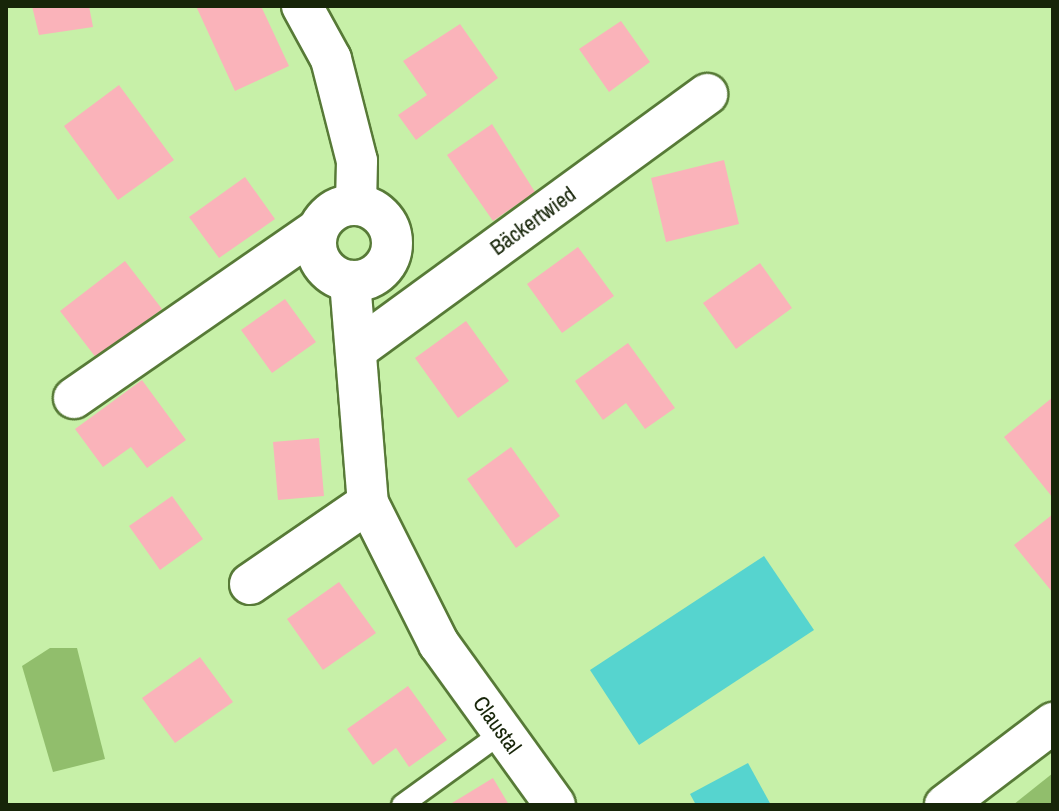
<!DOCTYPE html>
<meta charset="utf-8">
<style>
body{margin:0}
#map{position:relative;width:1059px;height:811px;overflow:hidden;background:#c7f0a8;font-family:"Archivo Narrow",sans-serif}
div>[style]{position:absolute}
[style*='--x']{left:calc(var(--x)*1px);top:calc(var(--y)*1px);width:calc(var(--w)*1px);rotate:calc(var(--a)*1deg)}
.green>*{inset:0;background:#91be6c}
.water>*{inset:0;background:#56d4cf}
.building>*{inset:0;background:#fab3ba}
.roads{filter:drop-shadow(2px 0 #577a37) drop-shadow(-2px 0 #577a37) drop-shadow(0 2px #577a37) drop-shadow(0 -2px #577a37)}
.service>*{height:20px;margin:-10px;padding:0 10px;transform-origin:10px;border-radius:10px;background:#fff}
.minor>*{height:40px;margin:-20px;padding:0 20px;transform-origin:20px;border-radius:20px;background:#fff}
.minor>.ring{margin:-20px;padding:0;box-sizing:content-box;background:none;border:40px solid #fff;border-radius:50%}
span{translate:-50% -50%;white-space:nowrap;text-align:center;line-height:1.15;-webkit-text-stroke:8px #fff;paint-order:stroke}
.street-label{font-size:22px;color:#172509}
.frame{position:absolute;inset:0;border:8px solid #172509;pointer-events:none}
</style>
<div id="map">
<div class="green">
<i style="clip-path:polygon(50px 648px,77px 648px,105px 759px,53px 772px,22px 666px)"></i>
<i style="clip-path:polygon(1053px 773px,1053px 803px,1013px 805px)"></i>
</div>
<div class="water">
<i style="clip-path:polygon(764px 556px,814px 630px,639px 745px,590px 670px)"></i>
<i style="clip-path:polygon(748px 763px,771px 805px,696px 805px,690px 794px)"></i>
</div>
<div class="building">
<i style="clip-path:polygon(32px 6px,89px 6px,93px 27px,39px 35px)"></i>
<i style="clip-path:polygon(196px 6px,261px 6px,289px 66px,235px 91px)"></i>
<i style="clip-path:polygon(621px 21px,650px 62px,609px 92px,579px 49px)"></i>
<i style="clip-path:polygon(460px 24px,498px 78px,416px 140px,398px 115px,427px 95px,403px 61px)"></i>
<i style="clip-path:polygon(119px 85px,174px 160px,118px 200px,64px 126px)"></i>
<i style="clip-path:polygon(492px 124px,535px 192px,493px 221px,447px 155px)"></i>
<i style="clip-path:polygon(724px 160px,739px 224px,666px 242px,651px 178px)"></i>
<i style="clip-path:polygon(245px 177px,275px 219px,219px 258px,189px 217px)"></i>
<i style="clip-path:polygon(578px 247px,614px 296px,562px 333px,527px 284px)"></i>
<i style="clip-path:polygon(125px 261px,162px 309px,97px 359px,60px 311px)"></i>
<i style="clip-path:polygon(760px 263px,792px 308px,736px 349px,703px 303px)"></i>
<i style="clip-path:polygon(285px 299px,316px 342px,272px 373px,241px 330px)"></i>
<i style="clip-path:polygon(466px 321px,509px 381px,458px 418px,415px 358px)"></i>
<i style="clip-path:polygon(628px 343px,675px 408px,645px 429px,626px 403px,603px 420px,575px 381px)"></i>
<i style="clip-path:polygon(142px 380px,186px 440px,147px 468px,131px 447px,103px 467px,75px 429px)"></i>
<i style="clip-path:polygon(1053px 397px,1053px 498px,1004px 437px)"></i>
<i style="clip-path:polygon(319px 438px,324px 496px,278px 500px,273px 442px)"></i>
<i style="clip-path:polygon(511px 447px,560px 516px,516px 548px,467px 479px)"></i>
<i style="clip-path:polygon(172px 496px,203px 539px,160px 570px,129px 526px)"></i>
<i style="clip-path:polygon(1053px 514px,1053px 593px,1014px 545px)"></i>
<i style="clip-path:polygon(339px 582px,376px 633px,323px 670px,287px 619px)"></i>
<i style="clip-path:polygon(200px 657px,233px 702px,175px 743px,142px 698px)"></i>
<i style="clip-path:polygon(408px 686px,447px 740px,409px 767px,396px 748px,373px 765px,347px 729px)"></i>
<i style="clip-path:polygon(493px 778px,509px 805px,454px 805px,452px 803px)"></i>
</div>
<div class="roads">
<div class="service">
<i style="--x:402;--y:805;--w:125;--a:-35.9"></i>
</div>
<div class="minor">
<i style="--x:302;--y:6;--w:60;--a:61.3"></i>
<i style="--x:331;--y:59;--w:105;--a:75.7"></i>
<i style="--x:357;--y:161;--w:44;--a:91.3"></i>
<i class="ring" style="left:316px;top:205px;width:36px;height:36px"></i>
<i style="--x:350;--y:281;--w:223;--a:85.4"></i>
<i style="--x:368;--y:503;--w:158;--a:63.3"></i>
<i style="--x:439;--y:644;--w:198;--a:54.2"></i>
<i style="--x:359;--y:348;--w:431;--a:-36.1"></i>
<i style="--x:74;--y:398;--w:292;--a:-34.7"></i>
<i style="--x:250;--y:584;--w:143;--a:-34.5"></i>
<i style="--x:945;--y:805;--w:136;--a:-37.2"></i>
</div>
</div>
<div class="street-label">
<span style="left:533px;top:221px;rotate:-36deg">Bäckertwied</span>
<span style="left:497px;top:725px;rotate:54deg">Claustal</span>
</div>
<div class="frame"></div>
</div>
